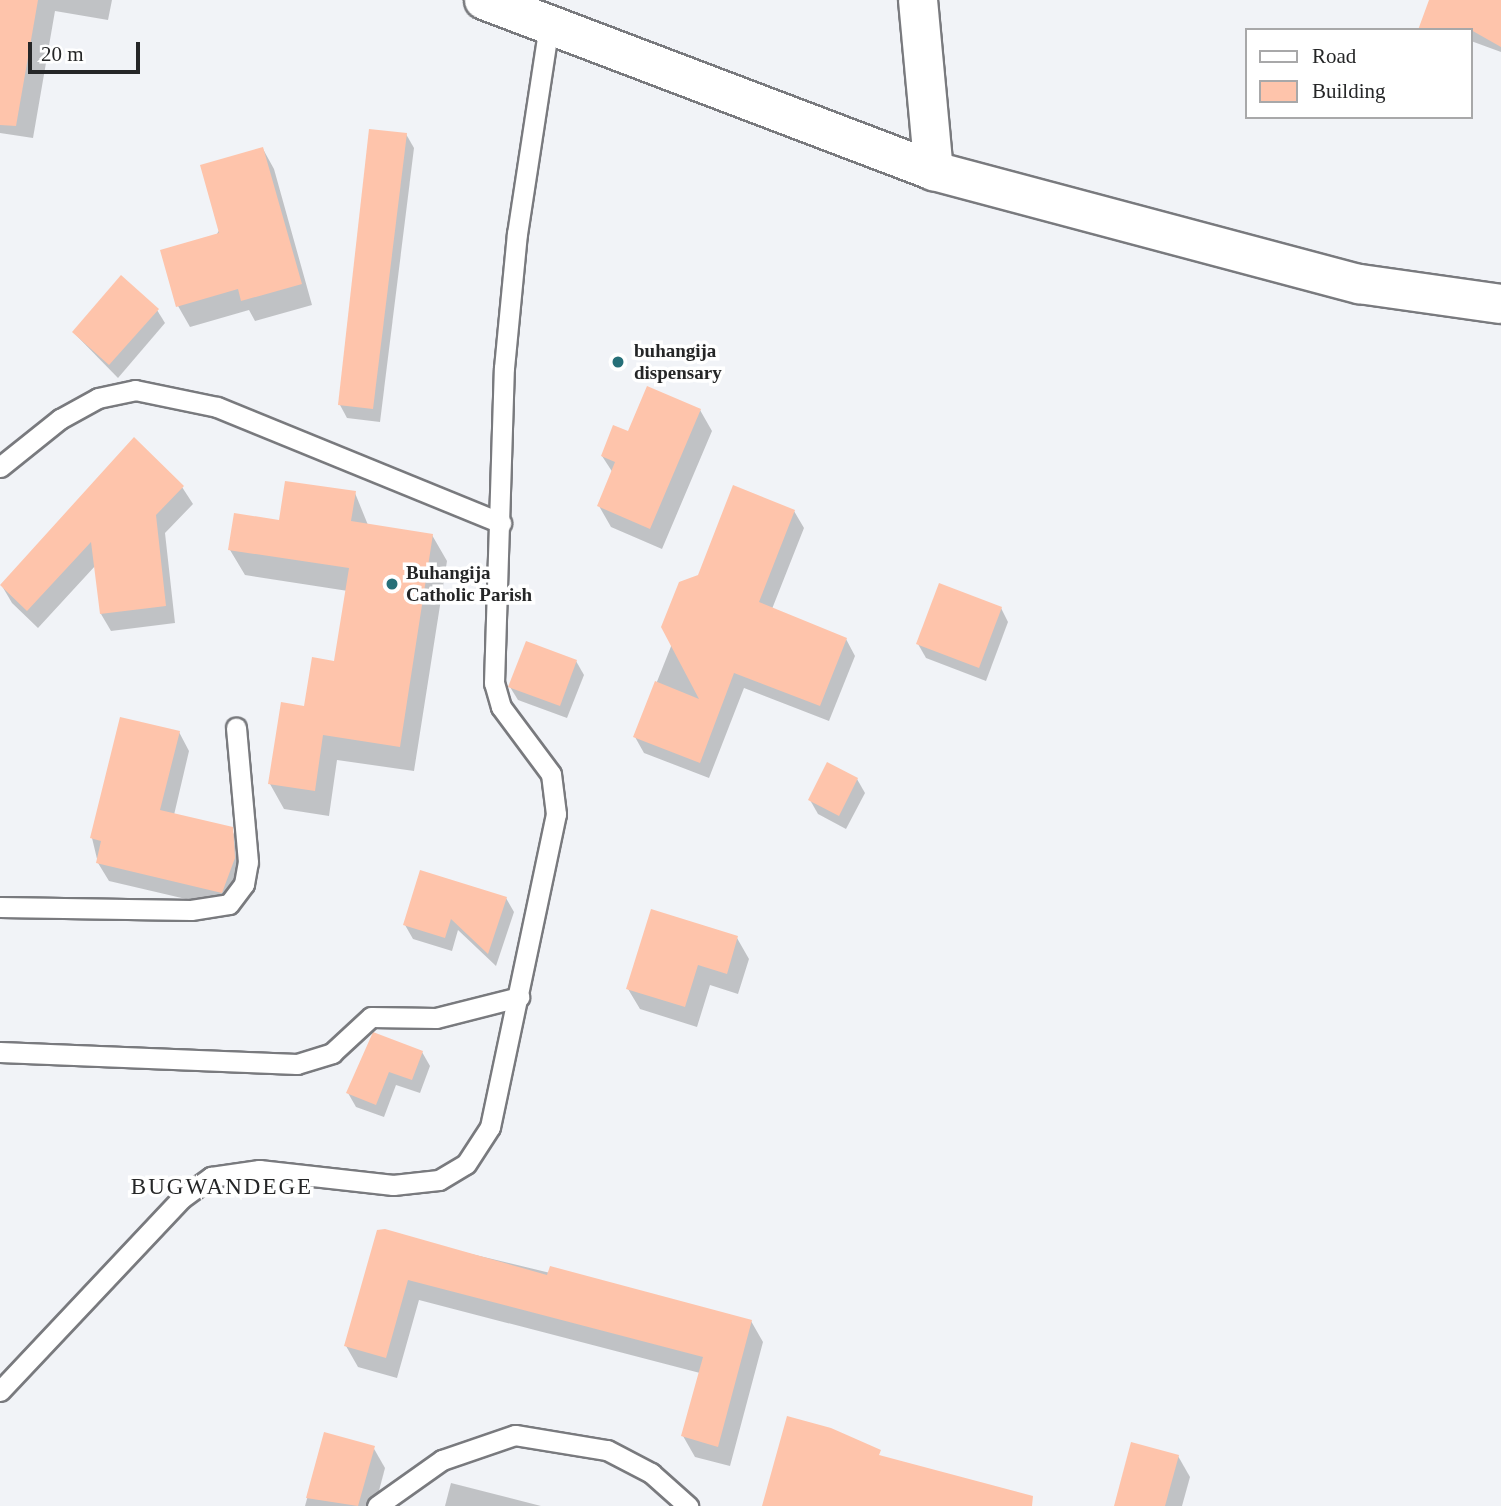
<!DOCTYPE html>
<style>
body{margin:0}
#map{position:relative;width:1501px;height:1506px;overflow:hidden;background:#f1f3f7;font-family:Georgia,serif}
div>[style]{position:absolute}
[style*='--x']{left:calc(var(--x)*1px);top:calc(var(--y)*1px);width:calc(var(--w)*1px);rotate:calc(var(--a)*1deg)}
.shadow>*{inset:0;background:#0003}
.building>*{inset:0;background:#fec4ab}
.roads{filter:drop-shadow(2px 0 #797a7e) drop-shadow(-2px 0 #797a7e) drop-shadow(0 2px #797a7e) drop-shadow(0 -2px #797a7e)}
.service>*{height:19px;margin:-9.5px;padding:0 9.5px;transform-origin:9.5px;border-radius:9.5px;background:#fff}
.minor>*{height:38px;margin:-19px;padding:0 19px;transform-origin:19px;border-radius:19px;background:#fff}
.dots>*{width:19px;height:19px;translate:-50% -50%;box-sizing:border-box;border:4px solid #fff;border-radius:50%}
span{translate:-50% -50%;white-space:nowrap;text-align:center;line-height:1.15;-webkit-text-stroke:7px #fff;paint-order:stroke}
.poi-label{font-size:19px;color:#252627;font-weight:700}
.left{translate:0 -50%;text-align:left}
.quarter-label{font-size:23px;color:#252627;letter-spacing:2px}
.legend{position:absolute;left:1245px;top:28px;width:228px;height:91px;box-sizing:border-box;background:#fff;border:2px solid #a8a8a9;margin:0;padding:9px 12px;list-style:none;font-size:21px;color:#252627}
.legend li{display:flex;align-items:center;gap:14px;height:35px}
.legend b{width:35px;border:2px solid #a8a8a9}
.scale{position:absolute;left:28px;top:42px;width:112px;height:32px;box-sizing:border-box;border:4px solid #252627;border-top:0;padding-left:9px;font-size:21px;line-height:24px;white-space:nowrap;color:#252627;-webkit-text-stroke:5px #fff;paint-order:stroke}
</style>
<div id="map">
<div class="shadow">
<i style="clip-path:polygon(0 0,112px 0,108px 20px,55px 11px,33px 138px,0 133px)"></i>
<i style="clip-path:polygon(1431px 0,1501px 0,1501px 52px,1471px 41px,1471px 30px)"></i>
<i style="clip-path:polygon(406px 134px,414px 148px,380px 422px,347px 418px,340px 405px)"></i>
<i style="clip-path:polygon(263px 149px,274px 169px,312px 305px,255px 321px,249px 310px,190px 327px,178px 306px)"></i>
<i style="clip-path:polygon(157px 310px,165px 323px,118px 378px,74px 333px)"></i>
<i style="clip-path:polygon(700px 410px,712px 431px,662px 549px,611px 527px,599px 506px,613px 473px,602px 456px)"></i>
<i style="clip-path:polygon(182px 487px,193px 504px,165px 533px,175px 623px,111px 631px,101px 614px,96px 565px,38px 628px,12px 603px,2px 586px)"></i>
<i style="clip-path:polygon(355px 493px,368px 525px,432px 535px,447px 561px,414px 771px,337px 760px,329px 816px,284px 809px,270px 784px,336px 663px,348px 591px,245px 575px,230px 550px)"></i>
<i style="clip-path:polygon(794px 511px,804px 528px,772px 609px,846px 639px,855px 656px,829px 721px,744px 688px,709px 778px,644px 753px,635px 737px,699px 576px)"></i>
<i style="clip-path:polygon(1001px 608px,1008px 622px,986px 681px,926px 658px,918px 644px)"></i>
<i style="clip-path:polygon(576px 661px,584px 675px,567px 718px,518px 700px,510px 687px)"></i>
<i style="clip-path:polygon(179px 732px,189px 751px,174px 815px,231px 829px,242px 848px,233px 910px,109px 881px,98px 863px,92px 838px)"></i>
<i style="clip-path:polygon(857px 779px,865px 793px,846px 829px,818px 814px,810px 800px)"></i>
<i style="clip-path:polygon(506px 898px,514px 912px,496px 966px,458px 930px,452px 951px,413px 939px,405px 925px)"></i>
<i style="clip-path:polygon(737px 938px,749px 959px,738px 994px,710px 985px,697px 1027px,640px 1009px,628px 989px)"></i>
<i style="clip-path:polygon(422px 1052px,430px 1066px,420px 1093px,396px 1085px,384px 1117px,356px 1107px,348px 1093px)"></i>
<i style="clip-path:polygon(379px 1232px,751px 1321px,763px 1342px,730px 1466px,695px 1457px,683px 1436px,700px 1373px,419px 1300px,397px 1378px,358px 1367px,346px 1346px)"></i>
<i style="clip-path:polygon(325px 1434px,373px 1447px,385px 1468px,375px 1506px,305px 1506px)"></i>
<i style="clip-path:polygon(1178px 1456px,1190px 1477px,1182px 1506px,1115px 1506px)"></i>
<i style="clip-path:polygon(451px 1483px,541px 1506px,445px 1506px)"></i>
</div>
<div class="building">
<i style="clip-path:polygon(0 0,38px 0,16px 126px,0 125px)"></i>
<i style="clip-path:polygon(1429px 0,1501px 0,1501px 47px,1471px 30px,1418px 30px)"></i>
<i style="clip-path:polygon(369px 129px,407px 133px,373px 409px,338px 405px)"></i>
<i style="clip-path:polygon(263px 147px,302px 284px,241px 301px,238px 289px,176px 307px,160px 250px,219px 233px,200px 165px)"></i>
<i style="clip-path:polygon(121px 275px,159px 309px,109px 365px,72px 332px)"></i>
<i style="clip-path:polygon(647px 386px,701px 409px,650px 529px,597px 506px,615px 462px,601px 456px,613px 425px,628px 431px)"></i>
<i style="clip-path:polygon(134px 437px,184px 486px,156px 515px,166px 606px,100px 614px,91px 542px,27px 611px,0 585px)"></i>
<i style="clip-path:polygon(285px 481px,356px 491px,351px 521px,433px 534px,400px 747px,323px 735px,315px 791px,268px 784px,281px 702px,304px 706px,312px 657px,334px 661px,349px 568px,228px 550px,234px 513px,279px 520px)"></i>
<i style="clip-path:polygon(733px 485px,795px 510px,759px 602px,847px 638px,820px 706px,734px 673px,700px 763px,633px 737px,655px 681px,699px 699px,661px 627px,679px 582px,698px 575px)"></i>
<i style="clip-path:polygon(939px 583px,1002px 607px,979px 668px,916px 644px)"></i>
<i style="clip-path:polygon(526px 641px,577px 660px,560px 706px,508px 687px)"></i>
<i style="clip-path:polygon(120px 717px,180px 731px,160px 810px,233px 827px,235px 858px,222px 893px,96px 863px,101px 841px,90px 838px)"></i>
<i style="clip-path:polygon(827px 762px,858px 778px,839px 816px,808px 800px)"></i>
<i style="clip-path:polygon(420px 870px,507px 897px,488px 954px,451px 919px,445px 938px,403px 925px)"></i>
<i style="clip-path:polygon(651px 909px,738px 936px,727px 974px,698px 965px,685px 1007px,626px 989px)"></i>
<i style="clip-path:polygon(373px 1032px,423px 1051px,412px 1080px,389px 1072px,376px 1105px,346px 1093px)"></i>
<i style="clip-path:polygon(385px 1229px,547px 1275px,550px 1266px,752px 1320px,718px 1447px,681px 1436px,703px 1357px,408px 1280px,386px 1358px,344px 1346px,377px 1230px)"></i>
<i style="clip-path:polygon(787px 1416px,831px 1428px,881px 1450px,879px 1455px,1033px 1496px,1032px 1506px,762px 1506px)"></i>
<i style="clip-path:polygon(324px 1432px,375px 1446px,358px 1506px,306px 1498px)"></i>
<i style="clip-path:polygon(1131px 1442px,1179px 1455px,1165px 1506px,1114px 1506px)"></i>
</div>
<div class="roads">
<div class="service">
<i style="--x:0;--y:467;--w:77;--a:-38.7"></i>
<i style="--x:60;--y:419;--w:43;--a:-28.9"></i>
<i style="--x:98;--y:398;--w:38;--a:-12"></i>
<i style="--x:135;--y:390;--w:84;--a:11.7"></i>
<i style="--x:217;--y:407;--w:307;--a:22.2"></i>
<i style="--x:0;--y:907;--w:191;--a:0.9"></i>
<i style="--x:191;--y:910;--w:38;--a:-9"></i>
<i style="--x:229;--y:904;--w:25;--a:-53"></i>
<i style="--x:244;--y:884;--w:22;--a:-80"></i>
<i style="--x:248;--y:862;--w:135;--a:-95.1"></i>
<i style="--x:0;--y:1052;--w:297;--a:2.3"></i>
<i style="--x:297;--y:1064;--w:37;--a:-17"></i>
<i style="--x:332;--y:1053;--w:53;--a:-42.7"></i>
<i style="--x:371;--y:1017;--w:65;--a:0.9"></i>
<i style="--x:436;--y:1018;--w:86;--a:-14.2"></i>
<i style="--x:0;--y:1391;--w:265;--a:-46.7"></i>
<i style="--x:182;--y:1198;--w:36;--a:-36"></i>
<i style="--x:211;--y:1177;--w:49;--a:-8.3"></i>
<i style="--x:259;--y:1170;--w:135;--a:6.4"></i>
<i style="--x:393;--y:1185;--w:46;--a:-6.2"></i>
<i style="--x:439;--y:1180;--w:31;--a:-31"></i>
<i style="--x:466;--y:1164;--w:44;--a:-57"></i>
<i style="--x:490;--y:1127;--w:320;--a:-78.1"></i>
<i style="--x:556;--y:814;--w:40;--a:-97.1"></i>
<i style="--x:551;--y:774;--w:84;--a:-126.7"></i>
<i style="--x:501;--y:707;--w:25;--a:-106"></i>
<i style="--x:494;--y:683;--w:315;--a:-88.2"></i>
<i style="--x:504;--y:368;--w:135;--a:-84.5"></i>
<i style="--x:517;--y:234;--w:210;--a:-81.3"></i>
<i style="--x:377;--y:1506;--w:80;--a:-35.3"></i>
<i style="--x:442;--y:1460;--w:77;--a:-18.9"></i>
<i style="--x:515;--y:1435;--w:93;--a:9.3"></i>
<i style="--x:607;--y:1450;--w:50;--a:27.6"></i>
<i style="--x:651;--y:1473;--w:50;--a:41.7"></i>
</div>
<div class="minor">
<i style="--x:484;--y:0;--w:481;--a:20.8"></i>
<i style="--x:934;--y:171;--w:441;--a:14.9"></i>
<i style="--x:1360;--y:284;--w:142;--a:8.1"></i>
<i style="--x:918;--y:0;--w:172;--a:84.7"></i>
</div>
</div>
<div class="dots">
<i style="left:618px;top:362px;background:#266f78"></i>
<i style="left:392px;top:584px;background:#266f78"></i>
</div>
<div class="poi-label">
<span class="left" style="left:634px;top:362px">buhangija<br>dispensary</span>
<span class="left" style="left:406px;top:584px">Buhangija<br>Catholic Parish</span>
</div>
<div class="quarter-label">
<span style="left:222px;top:1187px">BUGWANDEGE</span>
</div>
<ul class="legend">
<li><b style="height:9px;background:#fff"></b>Road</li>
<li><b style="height:19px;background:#fec4ab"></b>Building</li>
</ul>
<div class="scale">20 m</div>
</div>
